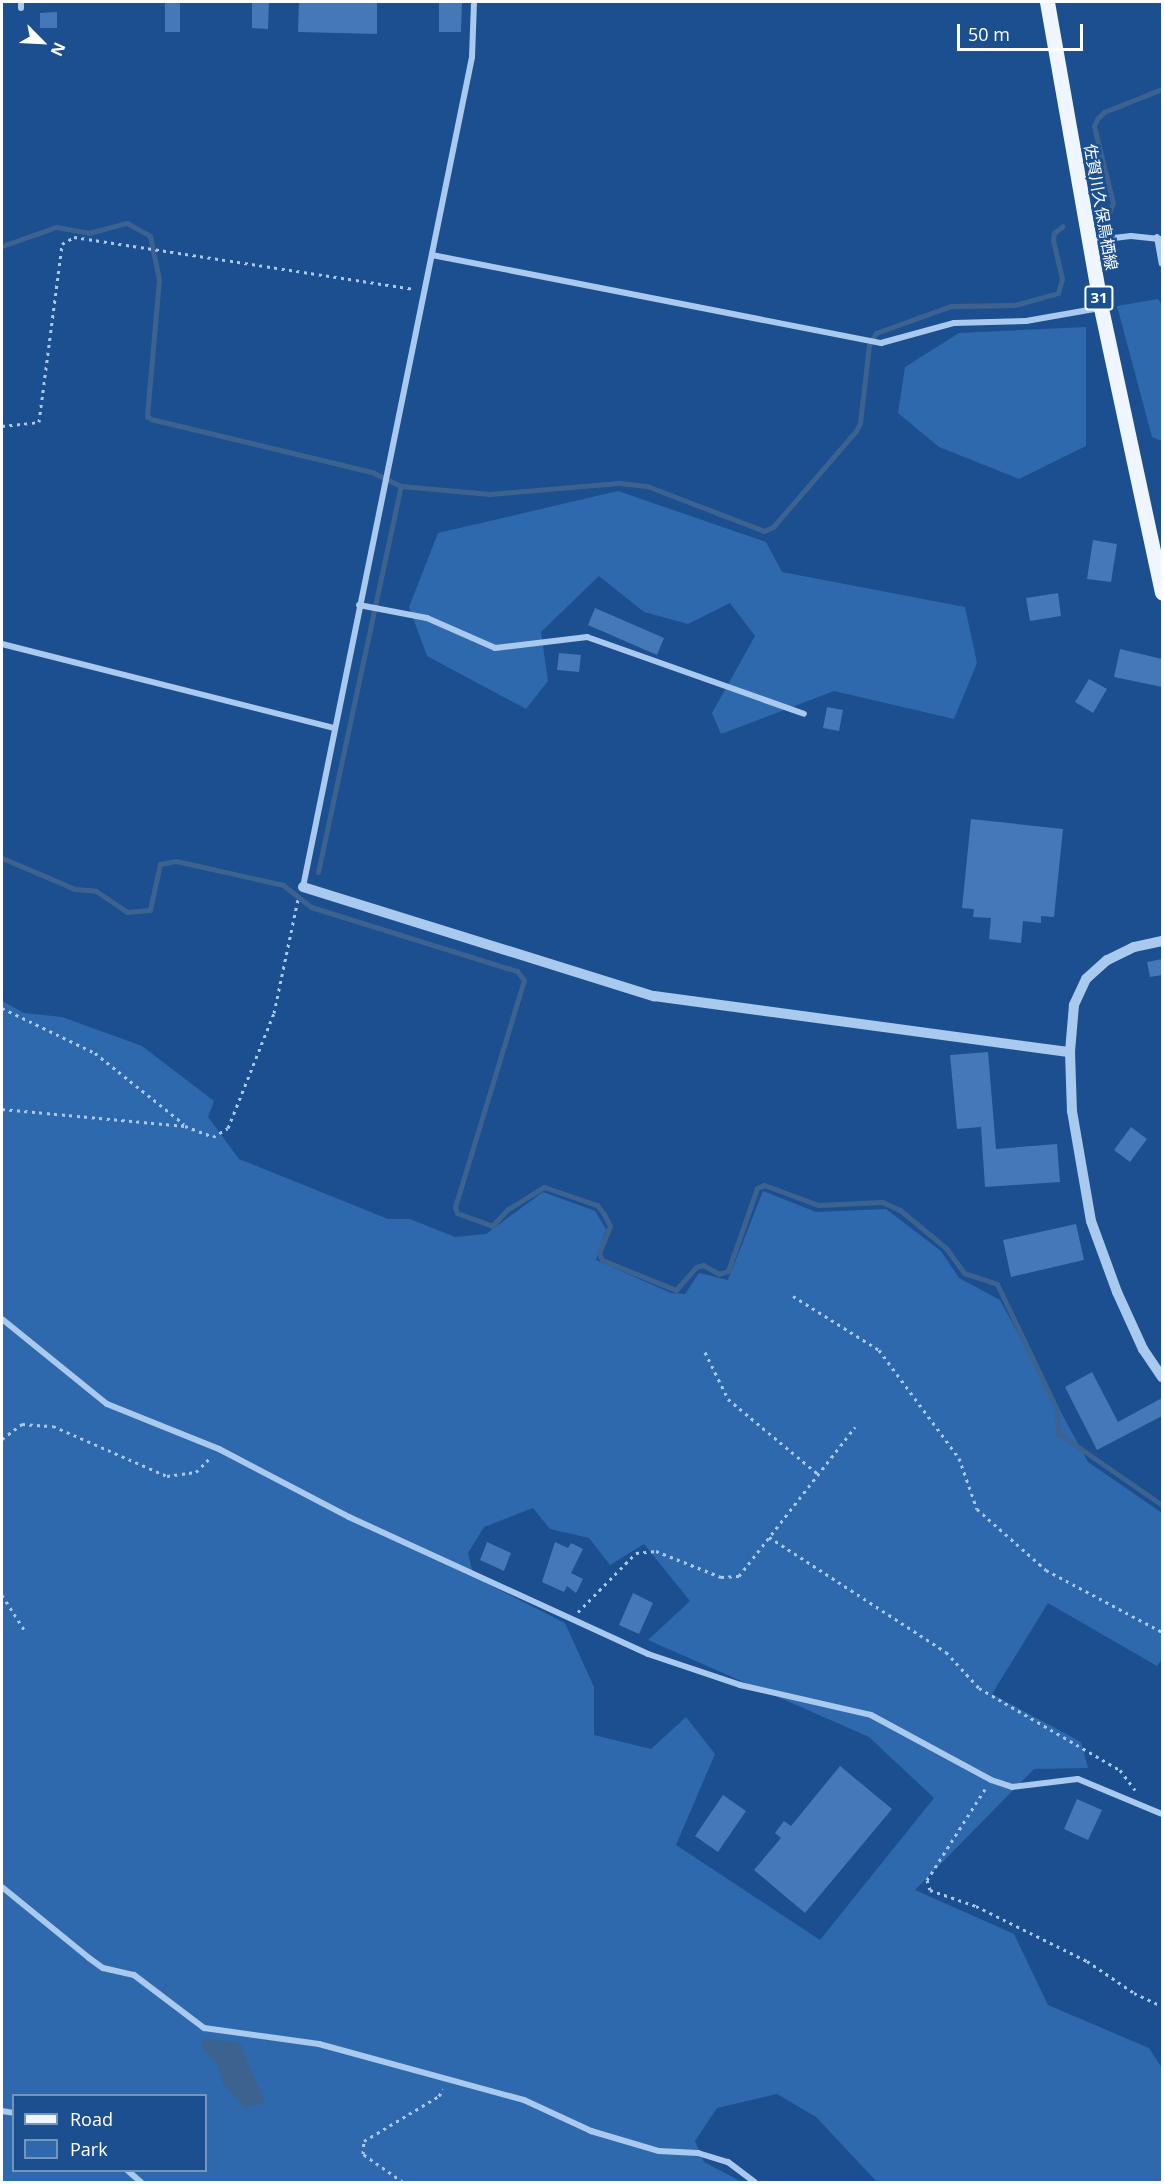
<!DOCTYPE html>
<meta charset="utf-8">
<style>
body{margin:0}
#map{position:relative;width:1164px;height:2184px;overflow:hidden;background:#1b4f8f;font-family:"Open Sans","Noto Sans JP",sans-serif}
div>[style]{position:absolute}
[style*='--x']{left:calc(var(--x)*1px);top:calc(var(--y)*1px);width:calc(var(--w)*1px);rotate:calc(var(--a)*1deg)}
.green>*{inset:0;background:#2e69ad}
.water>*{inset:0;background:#3c6290}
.stream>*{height:5px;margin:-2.5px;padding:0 2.5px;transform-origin:2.5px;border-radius:2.5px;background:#3c6290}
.building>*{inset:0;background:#4478b7}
.path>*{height:3px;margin-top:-1.5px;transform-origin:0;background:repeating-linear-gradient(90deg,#a9c9ee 0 3px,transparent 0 7.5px)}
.minor>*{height:6px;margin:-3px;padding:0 3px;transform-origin:3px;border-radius:3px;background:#a9c9ee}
.tertiary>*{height:10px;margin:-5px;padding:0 5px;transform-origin:5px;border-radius:5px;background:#a9c9ee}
.primary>*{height:15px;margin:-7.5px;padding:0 7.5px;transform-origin:7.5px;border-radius:7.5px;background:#f0f6ff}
span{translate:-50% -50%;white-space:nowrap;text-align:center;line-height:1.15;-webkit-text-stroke:5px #1b4f8f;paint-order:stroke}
.shield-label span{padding:2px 4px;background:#1b4f8f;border:2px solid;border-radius:4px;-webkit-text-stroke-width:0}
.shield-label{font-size:15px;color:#fff;font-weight:700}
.street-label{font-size:16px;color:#fff}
.frame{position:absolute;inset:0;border:3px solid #fff;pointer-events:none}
.legend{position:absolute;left:12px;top:2094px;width:195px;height:78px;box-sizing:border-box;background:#1b4f8f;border:2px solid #7695bc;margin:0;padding:8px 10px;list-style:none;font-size:18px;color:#fff}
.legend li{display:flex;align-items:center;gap:12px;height:30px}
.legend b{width:30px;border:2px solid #7695bc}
.north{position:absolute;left:12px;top:12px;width:60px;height:60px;-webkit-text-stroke:4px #1b4f8f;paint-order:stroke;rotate:114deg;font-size:16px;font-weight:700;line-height:24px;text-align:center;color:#fff}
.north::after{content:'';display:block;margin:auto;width:21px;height:27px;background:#fff;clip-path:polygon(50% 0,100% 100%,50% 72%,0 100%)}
.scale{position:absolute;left:957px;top:24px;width:126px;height:27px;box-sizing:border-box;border:3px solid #fff;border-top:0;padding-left:8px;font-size:18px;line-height:21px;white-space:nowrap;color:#fff;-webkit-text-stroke:4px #1b4f8f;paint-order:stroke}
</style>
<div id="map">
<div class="green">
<i style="clip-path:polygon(1158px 299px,1162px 305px,1162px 441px,1152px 437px,1117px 306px)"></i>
<i style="clip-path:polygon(1086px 327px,1086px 446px,1019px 479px,939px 447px,898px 413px,905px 367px,959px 333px)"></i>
<i style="clip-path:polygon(618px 491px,766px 542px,782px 572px,965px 607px,977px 663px,954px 719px,834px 691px,721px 734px,712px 713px,755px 636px,730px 603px,688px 624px,644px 612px,599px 576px,541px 632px,548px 681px,526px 709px,427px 656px,409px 607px,438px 533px)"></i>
<i style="clip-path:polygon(evenodd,2px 1001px,24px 1013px,62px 1017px,142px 1046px,214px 1101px,208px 1117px,239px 1159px,388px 1219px,410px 1219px,455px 1237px,486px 1234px,543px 1192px,595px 1211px,606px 1229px,596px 1260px,671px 1293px,685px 1294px,699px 1273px,728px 1280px,763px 1191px,816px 1212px,886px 1209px,941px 1251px,959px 1278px,1000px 1300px,1088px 1462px,1162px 1513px,1162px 1659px,1157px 1666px,1048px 1603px,992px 1694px,1081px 1742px,1088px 1768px,1034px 1769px,915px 1890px,1014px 1934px,1048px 2005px,1149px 2048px,1162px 2068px,1162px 2182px,877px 2182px,816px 2117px,777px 2094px,717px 2108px,695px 2141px,704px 2162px,742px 2182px,2px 2182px,2px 1001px,533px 1508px,550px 1529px,589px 1538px,610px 1565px,644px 1544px,690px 1601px,648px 1640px,869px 1737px,934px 1798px,820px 1940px,676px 1845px,715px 1754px,686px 1717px,651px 1749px,594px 1735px,594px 1687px,565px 1623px,474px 1577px,468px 1553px,484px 1527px,533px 1508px,2px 1001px,14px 2096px,206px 2096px,206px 2170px,14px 2170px,14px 2096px)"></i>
</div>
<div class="water">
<i style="clip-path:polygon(204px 2038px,240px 2043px,265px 2103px,244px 2108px,223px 2084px,217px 2064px,201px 2047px)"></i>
</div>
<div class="stream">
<i style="--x:1106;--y:221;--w:19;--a:-69"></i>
<i style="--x:1113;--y:203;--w:79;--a:-103.9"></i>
<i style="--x:1094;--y:126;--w:8;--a:-67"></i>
<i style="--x:1097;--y:119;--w:10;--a:-45"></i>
<i style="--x:1104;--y:112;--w:62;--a:-21.6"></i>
<i style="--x:2;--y:246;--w:57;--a:-19.4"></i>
<i style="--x:56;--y:227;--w:34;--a:10"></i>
<i style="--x:89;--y:233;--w:39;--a:-15"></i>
<i style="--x:127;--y:223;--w:26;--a:29"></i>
<i style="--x:150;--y:236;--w:44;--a:78.2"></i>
<i style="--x:159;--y:279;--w:138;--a:95"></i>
<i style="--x:147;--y:416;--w:5;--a:37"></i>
<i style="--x:151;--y:419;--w:227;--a:13.5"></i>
<i style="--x:372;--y:472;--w:32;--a:26"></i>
<i style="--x:401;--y:486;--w:89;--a:5.1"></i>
<i style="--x:490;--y:494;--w:129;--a:-4.9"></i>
<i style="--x:619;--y:483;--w:28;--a:6"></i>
<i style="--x:647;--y:486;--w:125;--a:21"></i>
<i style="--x:764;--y:531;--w:10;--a:-24"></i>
<i style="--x:773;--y:527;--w:127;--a:-49.2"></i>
<i style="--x:856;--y:431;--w:9;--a:-63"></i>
<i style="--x:860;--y:423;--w:79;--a:-83.4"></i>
<i style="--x:869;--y:345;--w:14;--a:-60"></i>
<i style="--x:876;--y:333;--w:80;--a:-19.8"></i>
<i style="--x:951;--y:306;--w:64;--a:-0.9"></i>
<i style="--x:1015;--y:305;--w:45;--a:-15.6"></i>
<i style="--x:1058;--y:293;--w:15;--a:-74"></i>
<i style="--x:1062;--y:279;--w:39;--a:-103"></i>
<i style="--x:1053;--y:241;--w:8;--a:-83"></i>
<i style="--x:1054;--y:233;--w:11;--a:-38"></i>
<i style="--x:2;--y:858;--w:79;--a:23"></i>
<i style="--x:75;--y:889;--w:21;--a:5"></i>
<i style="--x:96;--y:891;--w:37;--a:34"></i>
<i style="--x:127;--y:912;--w:23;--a:-5"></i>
<i style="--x:150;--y:910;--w:47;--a:-77.7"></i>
<i style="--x:160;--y:864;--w:16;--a:-11"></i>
<i style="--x:176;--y:861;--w:110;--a:12.6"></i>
<i style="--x:283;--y:885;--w:36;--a:38"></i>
<i style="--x:311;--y:907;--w:216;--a:17.3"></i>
<i style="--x:517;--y:971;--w:11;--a:52"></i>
<i style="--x:524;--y:980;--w:237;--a:106.9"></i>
<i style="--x:455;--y:1207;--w:6;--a:72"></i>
<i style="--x:457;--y:1213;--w:37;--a:20"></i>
<i style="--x:492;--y:1226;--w:23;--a:-47"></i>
<i style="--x:508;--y:1209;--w:42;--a:-31.4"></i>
<i style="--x:544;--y:1187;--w:56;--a:18.8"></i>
<i style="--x:597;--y:1205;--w:11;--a:52"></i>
<i style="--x:604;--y:1214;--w:13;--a:63"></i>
<i style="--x:610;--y:1226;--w:29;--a:112"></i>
<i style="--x:599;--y:1253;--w:8;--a:67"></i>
<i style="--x:602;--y:1260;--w:80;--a:22.1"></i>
<i style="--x:676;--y:1290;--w:30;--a:-49"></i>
<i style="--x:696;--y:1267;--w:7;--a:-16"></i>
<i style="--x:703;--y:1265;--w:18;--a:29"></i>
<i style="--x:719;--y:1274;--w:9;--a:-18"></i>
<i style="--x:728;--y:1271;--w:88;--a:-70.7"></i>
<i style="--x:757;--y:1188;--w:8;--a:-23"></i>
<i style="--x:764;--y:1185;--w:58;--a:20.3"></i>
<i style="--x:818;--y:1205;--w:64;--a:-2.7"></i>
<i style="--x:882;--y:1202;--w:20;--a:24"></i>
<i style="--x:900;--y:1210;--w:60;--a:39.6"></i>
<i style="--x:946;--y:1248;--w:31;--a:54"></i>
<i style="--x:964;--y:1273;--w:35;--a:18"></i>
<i style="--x:997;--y:1284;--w:140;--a:64.5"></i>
<i style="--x:1057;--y:1410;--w:23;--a:88"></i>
<i style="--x:1058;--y:1433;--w:126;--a:34.7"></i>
<i style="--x:318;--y:872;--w:395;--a:-77.9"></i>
</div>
<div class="building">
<i style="clip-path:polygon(165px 2px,180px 2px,180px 32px,165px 32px)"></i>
<i style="clip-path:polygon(252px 2px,269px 2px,268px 29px,252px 28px)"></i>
<i style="clip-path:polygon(299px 2px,377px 2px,377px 34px,298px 32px)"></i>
<i style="clip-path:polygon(439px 2px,462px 2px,461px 32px,439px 32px)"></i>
<i style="clip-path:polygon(57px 12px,57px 28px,40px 28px,40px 13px)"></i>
<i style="clip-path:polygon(1093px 540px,1117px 544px,1111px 582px,1087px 579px)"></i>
<i style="clip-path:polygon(1058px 593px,1061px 616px,1030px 621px,1026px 598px)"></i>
<i style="clip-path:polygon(595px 608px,664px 638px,657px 655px,588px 625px)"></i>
<i style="clip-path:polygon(1120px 649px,1162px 659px,1162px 687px,1114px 677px)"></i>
<i style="clip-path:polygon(559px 653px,581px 655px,579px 672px,557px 670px)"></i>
<i style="clip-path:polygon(1089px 679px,1107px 689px,1093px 713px,1075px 702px)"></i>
<i style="clip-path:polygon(827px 707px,843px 710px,839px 731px,823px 728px)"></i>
<i style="clip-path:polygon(971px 819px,1063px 829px,1054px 917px,1041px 916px,1041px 923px,1023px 921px,1021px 943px,989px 939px,991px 918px,973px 917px,974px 909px,962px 908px)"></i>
<i style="clip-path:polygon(1162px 959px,1162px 975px,1150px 977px,1147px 962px)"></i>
<i style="clip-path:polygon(988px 1052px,996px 1149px,1057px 1144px,1060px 1182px,985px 1187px,981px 1127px,957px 1129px,950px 1055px)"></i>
<i style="clip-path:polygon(1131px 1127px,1147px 1139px,1130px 1162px,1114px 1150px)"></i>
<i style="clip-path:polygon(1076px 1224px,1084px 1260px,1011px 1277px,1003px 1240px)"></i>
<i style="clip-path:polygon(1092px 1372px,1118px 1422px,1162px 1398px,1162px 1416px,1097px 1450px,1065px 1387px)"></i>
<i style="clip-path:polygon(487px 1542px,511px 1553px,504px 1571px,480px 1560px)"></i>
<i style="clip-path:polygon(555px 1542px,568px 1548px,571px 1543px,583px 1549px,571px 1573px,583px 1579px,576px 1593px,567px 1586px,564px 1592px,542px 1582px)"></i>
<i style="clip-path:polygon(633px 1593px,653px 1603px,639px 1634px,619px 1625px)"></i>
<i style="clip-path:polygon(840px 1766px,892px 1809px,805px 1913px,754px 1870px,781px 1838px,775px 1833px,784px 1821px,791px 1826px)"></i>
<i style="clip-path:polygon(723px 1795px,746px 1811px,718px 1852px,695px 1836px)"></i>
<i style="clip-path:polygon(1077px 1799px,1102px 1810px,1088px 1840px,1064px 1829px)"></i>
</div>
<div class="path">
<i style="--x:2;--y:426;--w:37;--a:-6"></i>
<i style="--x:39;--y:422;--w:179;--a:-82.6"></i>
<i style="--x:62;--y:244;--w:14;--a:-30"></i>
<i style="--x:74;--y:237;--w:344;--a:8.7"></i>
<i style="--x:2;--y:1008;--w:103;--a:25.8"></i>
<i style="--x:95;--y:1053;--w:114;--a:38.6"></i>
<i style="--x:2;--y:1109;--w:184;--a:5.3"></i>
<i style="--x:185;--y:1126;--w:30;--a:21"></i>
<i style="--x:213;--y:1137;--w:17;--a:-31"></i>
<i style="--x:228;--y:1128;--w:124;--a:-68.2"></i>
<i style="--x:274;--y:1013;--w:116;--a:-78.1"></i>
<i style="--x:793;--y:1296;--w:102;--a:32.1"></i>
<i style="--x:879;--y:1350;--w:134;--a:53.5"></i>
<i style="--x:959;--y:1458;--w:54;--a:70.6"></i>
<i style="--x:977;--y:1509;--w:92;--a:41.5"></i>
<i style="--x:1046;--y:1570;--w:132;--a:28.1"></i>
<i style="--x:705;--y:1352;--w:52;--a:63.9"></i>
<i style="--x:728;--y:1399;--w:117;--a:39.8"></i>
<i style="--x:2;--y:1439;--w:25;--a:-37"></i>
<i style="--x:22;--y:1424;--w:31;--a:4"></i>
<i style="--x:53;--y:1426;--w:124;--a:23.7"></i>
<i style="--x:167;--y:1476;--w:29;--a:-8"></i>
<i style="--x:196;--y:1472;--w:21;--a:-45"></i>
<i style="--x:769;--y:1537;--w:211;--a:33"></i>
<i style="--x:946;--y:1652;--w:49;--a:47.5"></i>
<i style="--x:979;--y:1688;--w:163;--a:30.2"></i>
<i style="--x:1120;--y:1770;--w:25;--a:53"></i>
<i style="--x:2;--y:1595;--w:43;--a:57.4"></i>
<i style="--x:578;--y:1612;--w:83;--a:-45.5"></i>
<i style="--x:636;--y:1553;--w:20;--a:-6"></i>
<i style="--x:656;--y:1551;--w:70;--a:21.8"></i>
<i style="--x:721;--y:1577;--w:18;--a:-3"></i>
<i style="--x:739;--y:1576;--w:189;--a:-52.1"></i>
<i style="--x:985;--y:1789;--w:108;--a:122.5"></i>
<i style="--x:927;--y:1880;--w:10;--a:73"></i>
<i style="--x:930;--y:1890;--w:49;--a:19.2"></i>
<i style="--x:976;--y:1906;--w:124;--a:26.4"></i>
<i style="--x:1087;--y:1961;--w:57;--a:34.2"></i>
<i style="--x:1134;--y:1993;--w:31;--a:25"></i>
<i style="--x:403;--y:2182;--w:49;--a:-145"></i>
<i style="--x:363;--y:2154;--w:13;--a:-86"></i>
<i style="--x:364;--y:2141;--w:87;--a:-31"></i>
<i style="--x:439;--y:2096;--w:8;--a:-60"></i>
</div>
<div class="minor">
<i style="--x:21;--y:2;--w:6;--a:90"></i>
<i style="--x:1157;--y:237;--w:27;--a:80"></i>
<i style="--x:1089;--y:241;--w:42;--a:-6.8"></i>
<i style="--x:1131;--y:236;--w:31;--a:6"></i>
<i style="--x:432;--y:255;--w:458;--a:11.1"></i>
<i style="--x:881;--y:343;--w:76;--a:-15.3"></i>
<i style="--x:954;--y:323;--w:72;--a:-1.6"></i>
<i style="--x:1026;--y:321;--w:75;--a:-10"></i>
<i style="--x:359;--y:605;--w:69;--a:10.8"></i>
<i style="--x:427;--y:618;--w:74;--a:23.8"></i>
<i style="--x:495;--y:648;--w:93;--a:-6.8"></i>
<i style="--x:587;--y:637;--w:230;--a:19.5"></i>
<i style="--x:2;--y:644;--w:341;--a:14.2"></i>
<i style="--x:303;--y:887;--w:847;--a:-78.49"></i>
<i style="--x:472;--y:57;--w:55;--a:-87.9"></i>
<i style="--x:2;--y:1319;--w:135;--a:39"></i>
<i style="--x:107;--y:1404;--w:121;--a:21.9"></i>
<i style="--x:219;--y:1449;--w:147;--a:27.6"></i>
<i style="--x:349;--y:1517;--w:329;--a:24.6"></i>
<i style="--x:648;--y:1654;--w:97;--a:18.6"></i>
<i style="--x:740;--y:1685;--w:134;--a:12.9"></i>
<i style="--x:871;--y:1715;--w:136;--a:28.4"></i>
<i style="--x:991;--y:1780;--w:22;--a:18"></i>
<i style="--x:1012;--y:1787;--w:66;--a:-6.9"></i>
<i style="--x:1078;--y:1779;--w:91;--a:22.6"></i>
<i style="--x:2;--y:1887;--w:112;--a:39.2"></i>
<i style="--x:89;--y:1958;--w:17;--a:36"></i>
<i style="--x:103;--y:1968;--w:32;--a:13"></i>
<i style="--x:134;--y:1975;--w:88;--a:37.1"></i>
<i style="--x:204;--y:2028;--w:116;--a:7.9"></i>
<i style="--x:319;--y:2044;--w:213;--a:15.3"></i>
<i style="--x:524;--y:2100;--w:74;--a:24.8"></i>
<i style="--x:591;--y:2131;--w:71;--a:16.4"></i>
<i style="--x:659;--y:2151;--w:39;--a:3"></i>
<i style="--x:698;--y:2153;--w:31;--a:17"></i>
<i style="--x:728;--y:2162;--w:34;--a:37"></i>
<i style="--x:2;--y:2111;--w:12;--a:9"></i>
<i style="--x:127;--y:2170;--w:18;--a:41"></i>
</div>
<div class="tertiary">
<i style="--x:303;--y:887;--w:368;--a:17.3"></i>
<i style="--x:654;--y:996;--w:420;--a:7.7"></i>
<i style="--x:1162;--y:941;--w:29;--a:168"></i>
<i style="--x:1134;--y:947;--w:30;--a:154"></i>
<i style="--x:1107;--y:960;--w:28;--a:138"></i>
<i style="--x:1086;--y:979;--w:29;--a:115"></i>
<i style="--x:1074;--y:1005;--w:47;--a:94.9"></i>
<i style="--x:1070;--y:1052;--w:59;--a:88.1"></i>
<i style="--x:1072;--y:1111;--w:112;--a:80.2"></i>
<i style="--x:1091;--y:1221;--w:76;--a:69.9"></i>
<i style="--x:1117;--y:1292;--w:63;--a:65.5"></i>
<i style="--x:1143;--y:1349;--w:34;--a:56"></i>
</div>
<div class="primary">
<i style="--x:1047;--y:2;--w:311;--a:80"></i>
<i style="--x:1101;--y:308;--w:291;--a:77.9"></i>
</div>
<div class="shield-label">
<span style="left:1099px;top:298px">31</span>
</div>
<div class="street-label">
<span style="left:1101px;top:207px;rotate:80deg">佐賀川久保鳥栖線</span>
</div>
<div class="frame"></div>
<ul class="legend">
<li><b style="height:8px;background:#f0f6ff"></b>Road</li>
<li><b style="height:16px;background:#2e69ad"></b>Park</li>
</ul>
<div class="north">N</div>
<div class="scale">50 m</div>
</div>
